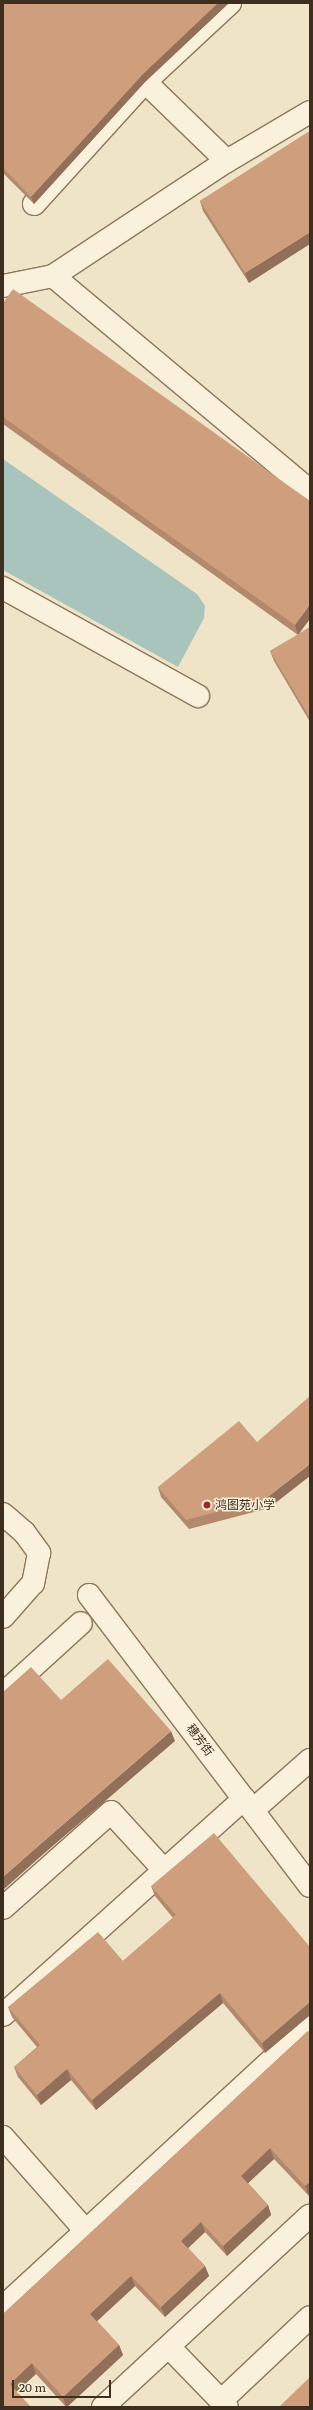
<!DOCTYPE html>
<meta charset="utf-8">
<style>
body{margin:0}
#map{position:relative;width:313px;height:2410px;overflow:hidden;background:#f0e4c8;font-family:Literata,"Noto Sans SC",serif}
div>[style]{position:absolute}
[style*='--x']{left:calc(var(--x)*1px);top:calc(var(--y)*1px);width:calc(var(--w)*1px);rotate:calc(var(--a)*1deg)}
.water>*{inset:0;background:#a9c4bc}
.roads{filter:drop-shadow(1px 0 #8d765c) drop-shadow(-1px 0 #8d765c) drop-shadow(0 1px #8d765c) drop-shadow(0 -1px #8d765c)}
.minor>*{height:22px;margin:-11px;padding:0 11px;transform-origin:11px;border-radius:11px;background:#faf1dc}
.wall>*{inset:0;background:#b2896c}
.shaded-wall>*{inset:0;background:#916f58}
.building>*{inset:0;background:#cf9f7d}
.dots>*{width:11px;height:11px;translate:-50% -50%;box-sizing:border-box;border:2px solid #f7eed8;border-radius:50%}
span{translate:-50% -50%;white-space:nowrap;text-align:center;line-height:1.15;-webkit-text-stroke:3px #f7eed8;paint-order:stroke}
.poi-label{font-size:12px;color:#3d2e20}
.left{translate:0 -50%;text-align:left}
.street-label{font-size:12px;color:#3d2e20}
.frame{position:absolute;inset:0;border:4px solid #3d2e20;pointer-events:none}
.scale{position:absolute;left:12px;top:2380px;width:99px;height:18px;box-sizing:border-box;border:2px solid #3d2e20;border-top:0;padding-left:5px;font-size:12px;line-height:14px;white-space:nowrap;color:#3d2e20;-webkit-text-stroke:3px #f7eed8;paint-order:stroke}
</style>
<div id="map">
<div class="water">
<i style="clip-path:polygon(3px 459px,197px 594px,205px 606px,204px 618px,178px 667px,3px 570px)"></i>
</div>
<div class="roads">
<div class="minor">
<i style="--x:135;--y:72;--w:128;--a:44.1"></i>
<i style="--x:34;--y:204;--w:165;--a:-47.7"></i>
<i style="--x:145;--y:82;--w:116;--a:-42.9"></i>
<i style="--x:53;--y:276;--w:335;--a:39.9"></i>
<i style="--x:3;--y:286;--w:51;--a:-11.3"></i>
<i style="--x:53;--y:276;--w:209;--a:-33.5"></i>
<i style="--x:227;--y:161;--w:96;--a:-30.6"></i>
<i style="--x:3;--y:588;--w:223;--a:29"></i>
<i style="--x:3;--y:1514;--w:28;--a:41"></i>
<i style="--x:24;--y:1532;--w:26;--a:54"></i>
<i style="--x:39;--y:1553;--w:31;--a:101"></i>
<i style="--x:33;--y:1583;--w:45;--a:131.4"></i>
<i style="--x:89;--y:1595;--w:365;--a:52.8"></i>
<i style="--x:3;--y:1694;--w:105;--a:-42.3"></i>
<i style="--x:253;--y:1810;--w:76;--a:-41.3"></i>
<i style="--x:3;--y:1908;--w:144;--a:-41.6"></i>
<i style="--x:111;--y:1812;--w:79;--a:47.6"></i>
<i style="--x:3;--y:2015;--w:324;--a:-41.9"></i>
<i style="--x:3;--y:2137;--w:125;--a:48.6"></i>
<i style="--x:3;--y:2307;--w:417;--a:-42.6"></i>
<i style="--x:169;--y:2347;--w:83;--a:46"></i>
<i style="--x:221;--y:2401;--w:122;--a:-43.3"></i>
<i style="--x:103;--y:2407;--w:282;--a:-42.8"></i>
</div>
</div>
<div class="wall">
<i style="clip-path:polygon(3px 3px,229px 3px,145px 82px,34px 204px,3px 173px)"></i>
<i style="clip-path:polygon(310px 131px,249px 283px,203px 211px,200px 201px)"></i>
<i style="clip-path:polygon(3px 303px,310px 501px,299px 634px,310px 627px,310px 722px,274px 661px,270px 651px,298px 635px,3px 424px)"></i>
<i style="clip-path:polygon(257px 1442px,269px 1508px,189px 1529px,161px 1497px,158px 1487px)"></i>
<i style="clip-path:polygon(151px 1886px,310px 1947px,310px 2015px,265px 2053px,223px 2003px,96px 2110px,71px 2080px,41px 2105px,18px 2077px,14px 2067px,37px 2047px,12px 2017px,8px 2007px,123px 1961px,173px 1918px,155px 1896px)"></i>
<i style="clip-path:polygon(308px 2031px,309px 2196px,274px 2159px,248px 2183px,268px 2205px,271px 2215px,227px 2256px,205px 2232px,188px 2248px,205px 2266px,209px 2276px,165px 2317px,135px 2286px,97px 2321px,119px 2345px,123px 2355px,67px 2407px,66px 2407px,36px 2374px,17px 2391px,3px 2407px,3px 2314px)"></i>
</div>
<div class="shaded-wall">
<i style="clip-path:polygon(218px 3px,229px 3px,145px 82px,34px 204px,31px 197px,143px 74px)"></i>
<i style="clip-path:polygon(310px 232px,310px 244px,249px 283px,245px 273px)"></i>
<i style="clip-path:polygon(310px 604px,310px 619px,298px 635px,295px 625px)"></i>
<i style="clip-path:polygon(310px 1464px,310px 1476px,269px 1508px,265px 1499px)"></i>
<i style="clip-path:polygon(171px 1731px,175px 1741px,40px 1857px,3px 1890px,3px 1877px,37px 1847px)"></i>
<i style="clip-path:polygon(220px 1993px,223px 2003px,96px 2110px,92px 2100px)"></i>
<i style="clip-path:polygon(310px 2002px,310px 2015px,265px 2053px,262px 2043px)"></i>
<i style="clip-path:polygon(67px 2069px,71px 2080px,41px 2105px,37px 2095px)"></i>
<i style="clip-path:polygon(270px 2148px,274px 2159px,245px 2186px,241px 2176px)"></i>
<i style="clip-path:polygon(310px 2182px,310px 2196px,309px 2196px,305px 2186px)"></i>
<i style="clip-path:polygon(268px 2205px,271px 2215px,227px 2256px,223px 2246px)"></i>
<i style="clip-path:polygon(201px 2222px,205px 2232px,185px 2251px,181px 2241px)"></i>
<i style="clip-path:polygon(205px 2266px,209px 2276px,165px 2317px,161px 2307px)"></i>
<i style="clip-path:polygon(131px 2276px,135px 2286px,94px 2324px,90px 2314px)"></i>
<i style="clip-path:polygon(119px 2345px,123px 2355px,67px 2407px,66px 2407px,63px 2397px)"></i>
<i style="clip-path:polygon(32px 2363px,36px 2374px,14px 2394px,10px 2384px)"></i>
</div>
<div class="building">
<i style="clip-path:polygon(3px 3px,218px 3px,143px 74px,31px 197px,3px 168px)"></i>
<i style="clip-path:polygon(310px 131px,310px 232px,245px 273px,200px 201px)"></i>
<i style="clip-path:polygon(13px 289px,310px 501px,310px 604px,295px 625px,3px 417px,3px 303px)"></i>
<i style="clip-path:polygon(310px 627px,310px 718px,270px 651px)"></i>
<i style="clip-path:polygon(310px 1396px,310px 1464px,265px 1499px,186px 1520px,158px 1487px,239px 1421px,257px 1442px)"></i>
<i style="clip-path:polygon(108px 1659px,171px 1731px,37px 1847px,3px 1877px,3px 1692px,31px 1667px,61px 1700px)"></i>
<i style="clip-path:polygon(214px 1833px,310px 1947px,310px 2002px,262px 2043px,220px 1993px,92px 2100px,67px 2069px,37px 2095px,14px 2067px,40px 2045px,8px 2007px,98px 1932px,123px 1961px,176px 1915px,151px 1886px)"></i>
<i style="clip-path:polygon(308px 2031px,310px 2033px,310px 2182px,305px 2186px,270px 2148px,241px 2176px,268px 2205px,223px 2246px,201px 2222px,181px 2241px,205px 2266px,161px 2307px,131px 2276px,90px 2314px,119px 2345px,63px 2397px,32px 2363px,10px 2384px,31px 2407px,3px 2407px,3px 2314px)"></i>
<i style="clip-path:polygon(310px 2377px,310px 2407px,279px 2407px)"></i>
</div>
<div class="dots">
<i style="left:207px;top:1505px;background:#9e2a2b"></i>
</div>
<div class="poi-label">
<span class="left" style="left:215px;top:1505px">鸿图苑小学</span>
</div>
<div class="street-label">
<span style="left:200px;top:1740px;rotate:53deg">穗芳街</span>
</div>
<div class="frame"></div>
<div class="scale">20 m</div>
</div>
